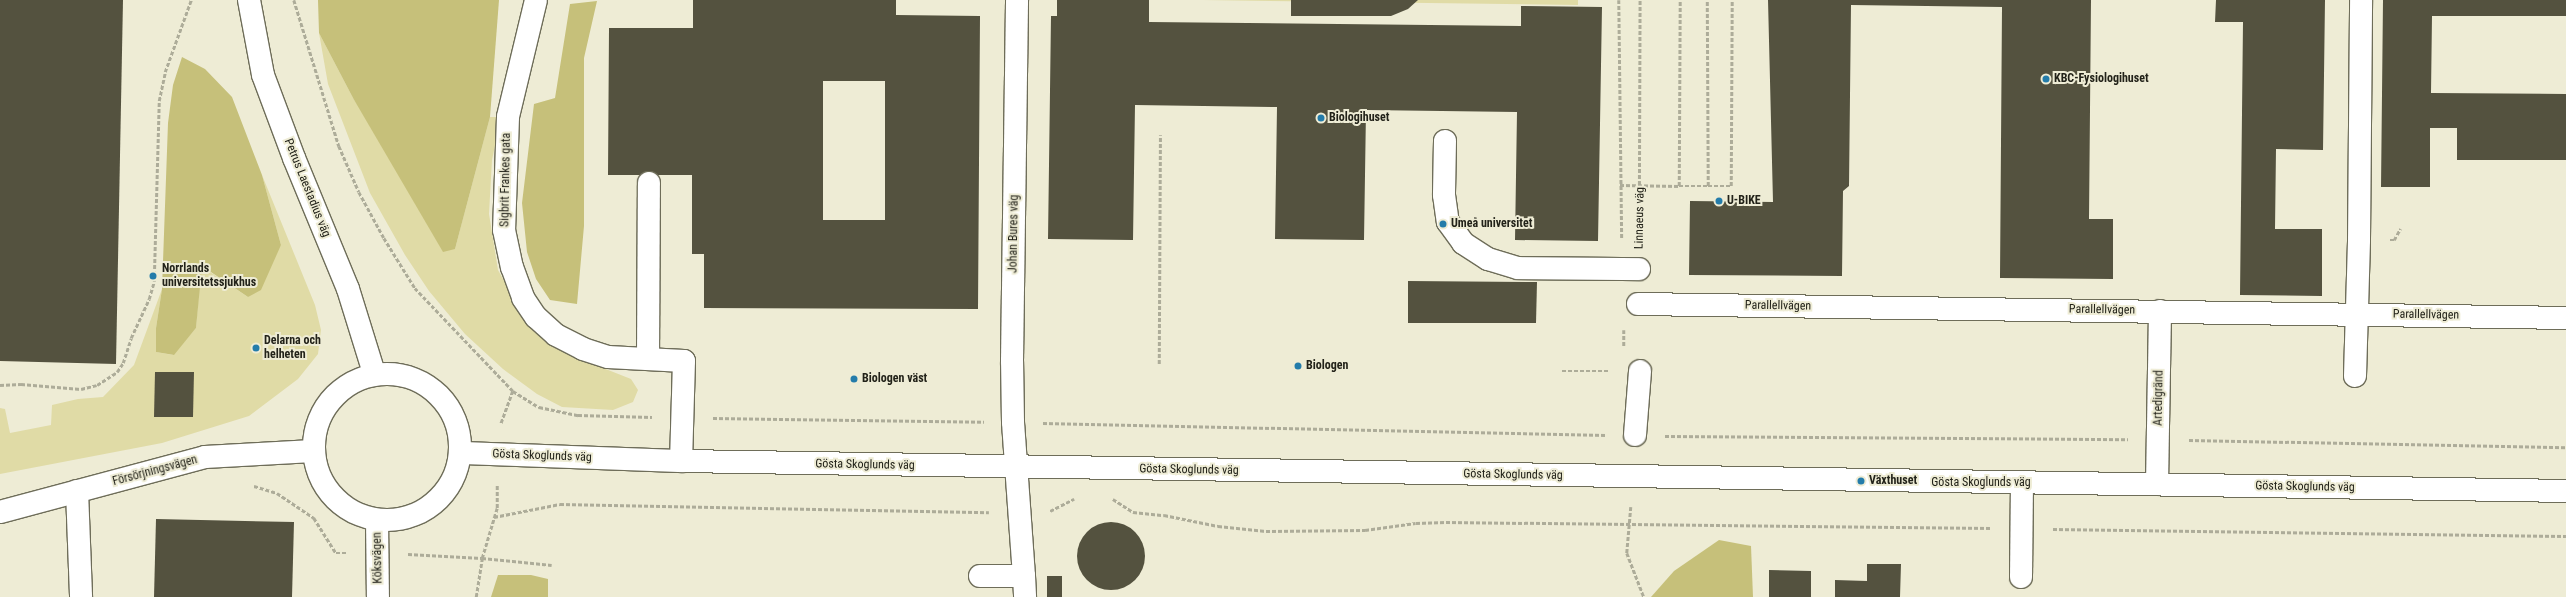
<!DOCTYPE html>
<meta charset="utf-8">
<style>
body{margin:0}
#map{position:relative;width:2566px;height:597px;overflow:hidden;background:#eeecd5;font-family:"Roboto Condensed",sans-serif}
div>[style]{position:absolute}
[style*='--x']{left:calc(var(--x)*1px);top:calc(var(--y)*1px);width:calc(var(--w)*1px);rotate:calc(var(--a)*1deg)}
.green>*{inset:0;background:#e0dba6}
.forest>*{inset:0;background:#c6c07a}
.building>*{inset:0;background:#54523f}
.round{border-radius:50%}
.path>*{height:2.5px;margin-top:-1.25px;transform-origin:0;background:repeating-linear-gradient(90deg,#adac99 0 4px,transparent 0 6px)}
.roads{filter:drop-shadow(1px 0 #6e6d59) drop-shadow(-1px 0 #6e6d59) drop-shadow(0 1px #6e6d59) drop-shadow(0 -1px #6e6d59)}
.minor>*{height:22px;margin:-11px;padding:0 11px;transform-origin:11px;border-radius:11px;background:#fff}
.minor>.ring{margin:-11px;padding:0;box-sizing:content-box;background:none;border:22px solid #fff;border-radius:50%}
.dots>*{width:11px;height:11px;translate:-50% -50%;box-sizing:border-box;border:2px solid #eeecd5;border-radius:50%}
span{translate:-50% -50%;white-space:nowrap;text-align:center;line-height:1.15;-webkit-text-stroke:4px #eeecd5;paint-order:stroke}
.poi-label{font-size:12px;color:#222219;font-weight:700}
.left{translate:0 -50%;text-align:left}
.street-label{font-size:12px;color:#222219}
</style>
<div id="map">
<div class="green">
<i style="clip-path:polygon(1203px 0,1578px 0,1578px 5px)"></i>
<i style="clip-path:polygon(319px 33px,353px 98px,455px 249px,490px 117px,501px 117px,492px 160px,489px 214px,498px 270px,518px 306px,593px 364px,631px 379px,638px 390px,633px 402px,613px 410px,562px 407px,537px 394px,503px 369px,465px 334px,429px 291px,405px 255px,370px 193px,328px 84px)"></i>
<i style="clip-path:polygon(262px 175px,315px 305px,321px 330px,318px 354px,298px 379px,249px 416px,162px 443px,0 474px,0 408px,5px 409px,10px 433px,51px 425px,52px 405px,78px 399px,103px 397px,134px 365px,162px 289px,156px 328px,156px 352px,173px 355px,196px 328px,201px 266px,248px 297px,281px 245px)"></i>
</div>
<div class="forest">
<i style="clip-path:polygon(318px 0,499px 0,490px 117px,455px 249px,443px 252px,353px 98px,319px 33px)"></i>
<i style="clip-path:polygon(597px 1px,584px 58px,584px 226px,577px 304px,550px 300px,536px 279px,527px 252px,522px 203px,534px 104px,555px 98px,570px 4px)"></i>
<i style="clip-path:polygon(182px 57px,205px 69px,232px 97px,262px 175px,281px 245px,261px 290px,248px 297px,202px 266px,196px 328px,174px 355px,156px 352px,156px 328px,162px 289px,168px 123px,173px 85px)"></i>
<i style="clip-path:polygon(1719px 540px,1751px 546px,1753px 597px,1651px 597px,1674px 571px)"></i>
<i style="clip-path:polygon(498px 575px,531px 575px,548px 579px,548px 597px,491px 597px)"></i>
</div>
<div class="building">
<i style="clip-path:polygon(0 0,123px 0,116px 364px,0 361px)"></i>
<i style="clip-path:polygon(evenodd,693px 0,896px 0,896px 15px,980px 16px,978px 309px,704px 308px,704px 254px,692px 254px,692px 175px,608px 175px,609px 28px,693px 28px,693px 0,823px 81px,885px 81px,885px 220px,823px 220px,823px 81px)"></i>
<i style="clip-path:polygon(1057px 0,1149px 0,1149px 22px,1521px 26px,1521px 6px,1602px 7px,1598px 241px,1515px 240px,1517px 112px,1366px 110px,1364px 240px,1275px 239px,1277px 107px,1135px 105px,1133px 240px,1048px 239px,1051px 16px,1057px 16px)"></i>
<i style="clip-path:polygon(1291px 0,1418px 0,1408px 9px,1391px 16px,1291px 16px)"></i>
<i style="clip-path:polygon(1768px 0,2091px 0,2089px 219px,2113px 219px,2113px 279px,2000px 278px,2002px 7px,1851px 5px,1849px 186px,1843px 191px,1842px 276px,1689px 275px,1690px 201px,1773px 202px)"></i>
<i style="clip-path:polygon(2216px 0,2325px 0,2323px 150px,2276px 149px,2275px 229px,2322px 229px,2322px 296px,2240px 295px,2243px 22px,2215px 22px)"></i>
<i style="clip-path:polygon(2383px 0,2566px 0,2566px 16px,2432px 16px,2431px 93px,2566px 94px,2566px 160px,2457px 160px,2457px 128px,2430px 128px,2430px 187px,2381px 187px)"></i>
<i style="clip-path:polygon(1408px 281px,1537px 282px,1536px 323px,1408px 323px)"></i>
<i style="clip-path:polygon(155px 372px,194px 372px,193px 417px,154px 417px)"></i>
<i style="clip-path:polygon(156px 519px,294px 522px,292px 597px,154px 597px)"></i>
<i class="round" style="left:1077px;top:522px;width:68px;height:68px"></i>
<i style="clip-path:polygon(1867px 564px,1901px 564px,1900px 597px,1835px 597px,1835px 580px,1867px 581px)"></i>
<i style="clip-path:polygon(1769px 570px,1811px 571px,1811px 597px,1769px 597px)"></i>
<i style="clip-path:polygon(1047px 576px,1062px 576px,1062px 597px,1047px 597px)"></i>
</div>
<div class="path">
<i style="--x:294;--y:0;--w:153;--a:72.9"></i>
<i style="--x:339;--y:146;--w:50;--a:66.5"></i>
<i style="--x:359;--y:192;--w:52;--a:61.5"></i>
<i style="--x:384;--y:238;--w:59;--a:58.2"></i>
<i style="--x:415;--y:288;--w:142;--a:46.4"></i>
<i style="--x:513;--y:391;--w:35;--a:110"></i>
<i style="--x:1619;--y:0;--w:239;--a:89.3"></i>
<i style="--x:1620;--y:185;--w:59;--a:1"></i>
<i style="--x:1679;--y:186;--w:186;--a:-89.7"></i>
<i style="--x:1679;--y:186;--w:29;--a:0"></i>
<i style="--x:1708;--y:186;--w:186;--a:-90.3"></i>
<i style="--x:1708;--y:186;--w:23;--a:0"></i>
<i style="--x:1731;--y:186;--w:186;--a:-89.7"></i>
<i style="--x:1639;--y:239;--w:239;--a:-89.8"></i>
<i style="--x:2390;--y:240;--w:4;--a:0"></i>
<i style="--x:2394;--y:240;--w:13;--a:-61"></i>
<i style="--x:1624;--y:330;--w:17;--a:90"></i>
<i style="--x:1159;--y:364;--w:229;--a:-89.7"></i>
<i style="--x:1562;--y:371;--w:47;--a:0"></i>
<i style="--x:0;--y:385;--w:21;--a:-3"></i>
<i style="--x:21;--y:384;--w:60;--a:4.8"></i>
<i style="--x:81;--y:389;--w:16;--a:-14"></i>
<i style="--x:97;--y:385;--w:24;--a:-33"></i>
<i style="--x:117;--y:372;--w:11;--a:-56"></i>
<i style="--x:123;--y:363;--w:26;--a:-72"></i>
<i style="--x:131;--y:338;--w:43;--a:-65.2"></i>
<i style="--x:149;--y:299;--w:19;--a:-74"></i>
<i style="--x:154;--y:281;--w:180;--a:-88.4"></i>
<i style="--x:159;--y:101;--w:30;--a:-78"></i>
<i style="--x:165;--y:72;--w:77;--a:-70.1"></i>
<i style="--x:513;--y:391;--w:31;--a:32"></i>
<i style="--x:539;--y:407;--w:40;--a:12"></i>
<i style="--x:578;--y:415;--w:74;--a:1.5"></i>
<i style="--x:713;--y:418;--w:271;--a:0.8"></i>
<i style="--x:1043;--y:423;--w:563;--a:1.22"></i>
<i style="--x:1665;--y:436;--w:463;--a:0.4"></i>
<i style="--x:2189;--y:440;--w:377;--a:1.1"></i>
<i style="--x:254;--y:486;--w:24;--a:17"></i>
<i style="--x:277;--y:493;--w:45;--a:34"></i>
<i style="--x:314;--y:518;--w:41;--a:57.8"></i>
<i style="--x:336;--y:553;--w:11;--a:0"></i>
<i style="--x:1113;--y:499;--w:24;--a:33"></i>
<i style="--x:1133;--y:512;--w:31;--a:6"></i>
<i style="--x:1164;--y:515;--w:55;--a:11.5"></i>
<i style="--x:1218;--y:526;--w:48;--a:5.9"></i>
<i style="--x:1266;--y:531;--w:99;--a:-0.6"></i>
<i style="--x:1365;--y:530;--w:51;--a:-7.8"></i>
<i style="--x:1416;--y:523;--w:30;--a:-2"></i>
<i style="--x:1446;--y:522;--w:546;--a:0.63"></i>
<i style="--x:1631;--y:507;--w:46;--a:95"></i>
<i style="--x:1627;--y:553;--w:47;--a:68.9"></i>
<i style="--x:1050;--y:511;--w:27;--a:-27"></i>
<i style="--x:494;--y:517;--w:67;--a:-11.1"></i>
<i style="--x:560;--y:504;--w:429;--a:1.1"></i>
<i style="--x:2053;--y:529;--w:513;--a:0.78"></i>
<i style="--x:408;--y:554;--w:74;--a:3.1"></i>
<i style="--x:482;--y:558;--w:70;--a:5.7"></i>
<i style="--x:476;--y:597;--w:39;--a:-81"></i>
<i style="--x:482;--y:558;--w:52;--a:-73.3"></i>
<i style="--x:497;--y:508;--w:23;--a:-90"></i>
</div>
<div class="roads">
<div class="minor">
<i style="--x:249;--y:0;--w:76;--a:79.4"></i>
<i style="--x:263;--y:75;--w:89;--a:69.5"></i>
<i style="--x:294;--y:158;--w:142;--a:67.6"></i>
<i style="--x:348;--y:289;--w:88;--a:72.8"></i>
<i style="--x:536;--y:0;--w:120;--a:103.5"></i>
<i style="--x:508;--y:117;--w:113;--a:92"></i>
<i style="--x:504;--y:230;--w:38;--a:78"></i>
<i style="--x:512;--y:267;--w:33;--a:70"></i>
<i style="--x:523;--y:298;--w:23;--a:56"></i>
<i style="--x:536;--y:317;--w:27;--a:42"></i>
<i style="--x:556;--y:335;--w:30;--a:27"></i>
<i style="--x:583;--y:349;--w:26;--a:18"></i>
<i style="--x:608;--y:357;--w:76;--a:3"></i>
<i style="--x:684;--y:361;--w:100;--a:91.7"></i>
<i style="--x:1445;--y:141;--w:54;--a:91.1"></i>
<i style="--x:1444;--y:195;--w:27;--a:82"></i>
<i style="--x:1448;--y:222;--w:26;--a:54"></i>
<i style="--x:1463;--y:243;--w:30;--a:33"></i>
<i style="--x:1488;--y:259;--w:31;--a:17"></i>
<i style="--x:1518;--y:268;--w:121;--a:0.5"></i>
<i style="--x:1638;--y:304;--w:928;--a:0.86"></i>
<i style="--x:648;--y:359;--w:176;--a:-89.7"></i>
<i class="ring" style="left:314px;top:374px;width:124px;height:124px"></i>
<i style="--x:2355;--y:376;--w:136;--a:-88.3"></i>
<i style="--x:2359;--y:240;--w:240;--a:-89.5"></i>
<i style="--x:1635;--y:435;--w:64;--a:-85.5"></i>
<i style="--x:461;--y:453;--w:220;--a:2.1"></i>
<i style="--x:681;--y:461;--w:1885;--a:0.91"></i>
<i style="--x:2157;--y:484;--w:173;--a:-89"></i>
<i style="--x:77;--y:491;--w:106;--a:87.8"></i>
<i style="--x:0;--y:512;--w:212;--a:-15"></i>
<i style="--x:205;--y:457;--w:108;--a:-3.2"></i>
<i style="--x:377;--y:520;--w:77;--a:89.3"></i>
<i style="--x:980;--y:576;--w:44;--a:0"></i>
<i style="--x:1024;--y:576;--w:154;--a:-94.1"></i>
<i style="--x:1013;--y:422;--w:61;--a:-90.9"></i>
<i style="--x:1012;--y:361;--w:361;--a:-89.2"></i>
<i style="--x:1024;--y:576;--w:21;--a:87"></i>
<i style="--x:2021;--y:577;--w:94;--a:-89.4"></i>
</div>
</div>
<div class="dots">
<i style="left:2046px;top:79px;background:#247caa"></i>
<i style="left:1321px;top:118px;background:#247caa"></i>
<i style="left:1719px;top:201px;background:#247caa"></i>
<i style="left:1443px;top:224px;background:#247caa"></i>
<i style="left:153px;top:276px;background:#247caa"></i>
<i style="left:256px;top:348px;background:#247caa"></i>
<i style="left:1298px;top:366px;background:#247caa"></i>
<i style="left:854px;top:379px;background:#247caa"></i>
<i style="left:1861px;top:481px;background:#247caa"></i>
</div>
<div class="poi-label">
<span class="left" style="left:2054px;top:79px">KBC-Fysiologihuset</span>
<span class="left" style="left:1329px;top:118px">Biologihuset</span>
<span class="left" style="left:1727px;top:201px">U-BIKE</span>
<span class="left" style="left:1451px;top:224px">Umeå universitet</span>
<span class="left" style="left:162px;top:276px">Norrlands<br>universitetssjukhus</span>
<span class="left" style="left:264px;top:348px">Delarna och<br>helheten</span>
<span class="left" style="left:1306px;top:366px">Biologen</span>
<span class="left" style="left:862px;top:379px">Biologen väst</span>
<span class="left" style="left:1869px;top:481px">Växthuset</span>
</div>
<div class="street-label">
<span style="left:506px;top:180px;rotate:-89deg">Sigbrit Frankes gata</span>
<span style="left:307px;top:188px;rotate:68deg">Petrus Laestadius väg</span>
<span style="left:1640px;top:218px;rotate:-89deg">Linnaeus väg</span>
<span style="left:1014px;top:234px;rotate:-89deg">Johan Bures väg</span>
<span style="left:1778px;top:306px;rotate:1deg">Parallellvägen</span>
<span style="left:2102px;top:310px;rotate:1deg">Parallellvägen</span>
<span style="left:2426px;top:315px;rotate:1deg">Parallellvägen</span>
<span style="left:2159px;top:398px;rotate:-89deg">Artedigränd</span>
<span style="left:542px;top:456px;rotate:2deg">Gösta Skoglunds väg</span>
<span style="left:865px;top:465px;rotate:1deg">Gösta Skoglunds väg</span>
<span style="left:1189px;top:470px;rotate:1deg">Gösta Skoglunds väg</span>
<span style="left:155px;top:471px;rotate:-15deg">Försörjningsvägen</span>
<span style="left:1513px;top:475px;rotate:1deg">Gösta Skoglunds väg</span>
<span style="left:1981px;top:483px">Gösta Skoglunds väg</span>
<span style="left:2305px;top:487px;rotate:1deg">Gösta Skoglunds väg</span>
<span style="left:378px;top:558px;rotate:-91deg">Köksvägen</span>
</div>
</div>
